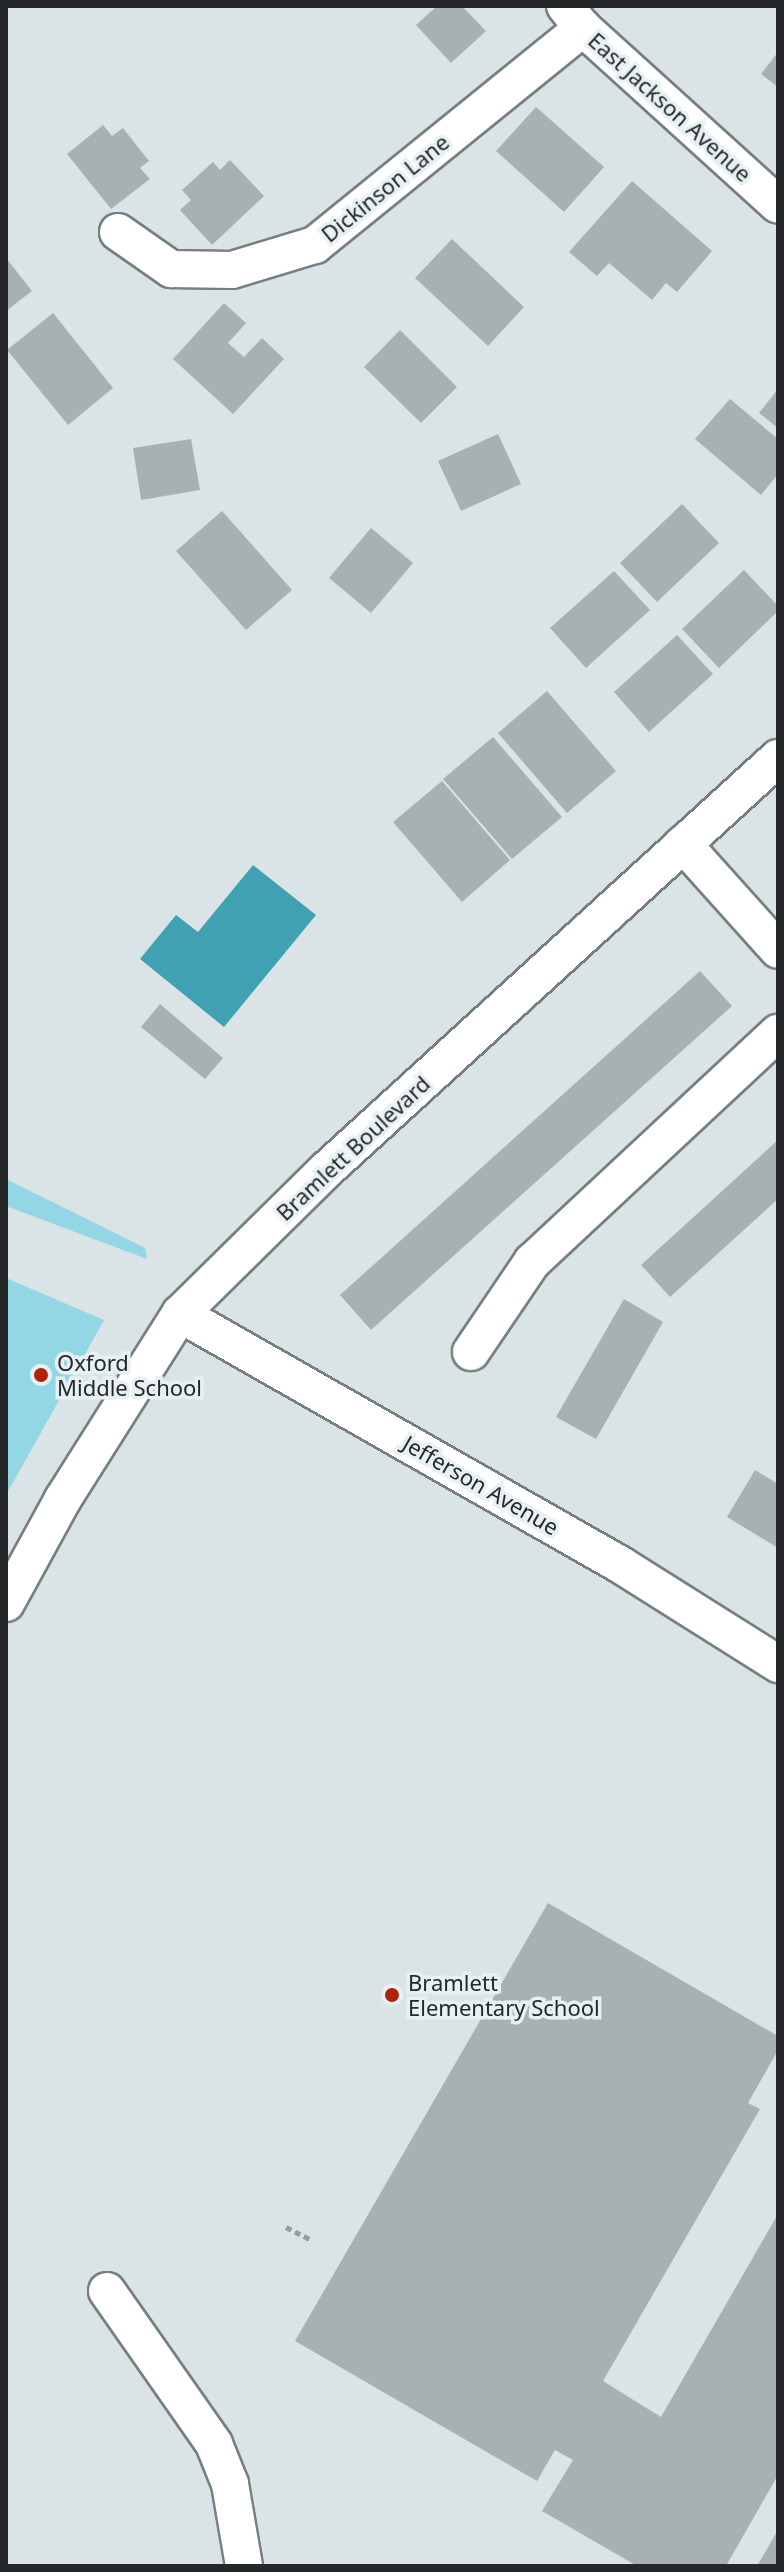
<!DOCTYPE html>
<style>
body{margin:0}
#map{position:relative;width:784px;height:2572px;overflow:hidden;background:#dae4e6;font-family:"Noto Sans",sans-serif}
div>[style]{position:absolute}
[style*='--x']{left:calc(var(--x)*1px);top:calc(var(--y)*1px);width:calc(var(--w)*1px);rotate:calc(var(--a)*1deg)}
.green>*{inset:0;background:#93d6e4}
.water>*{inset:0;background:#40a1b3}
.building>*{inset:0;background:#a7b1b3}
.path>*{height:5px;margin-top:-2.5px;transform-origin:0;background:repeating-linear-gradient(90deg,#969ea0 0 6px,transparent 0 10px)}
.roads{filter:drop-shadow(2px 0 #767f81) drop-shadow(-2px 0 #767f81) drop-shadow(0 2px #767f81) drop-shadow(0 -2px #767f81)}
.minor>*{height:36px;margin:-18px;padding:0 18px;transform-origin:18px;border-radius:18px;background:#fff}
.dots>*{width:22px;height:22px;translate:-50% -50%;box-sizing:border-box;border:4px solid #e7f1f3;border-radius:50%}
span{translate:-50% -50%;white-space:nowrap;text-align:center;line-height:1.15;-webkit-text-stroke:7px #e7f1f3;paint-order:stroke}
.street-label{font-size:22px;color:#242829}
.poi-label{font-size:22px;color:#242829}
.left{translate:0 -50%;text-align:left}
.frame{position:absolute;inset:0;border:8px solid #242829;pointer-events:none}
</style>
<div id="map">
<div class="green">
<i style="clip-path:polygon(6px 1179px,145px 1248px,147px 1259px,6px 1206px)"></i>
<i style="clip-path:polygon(6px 1278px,104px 1320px,6px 1495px)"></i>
</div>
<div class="water">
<i style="clip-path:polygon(253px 865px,316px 915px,224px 1027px,140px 959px,176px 915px,198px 932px)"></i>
</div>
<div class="building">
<i style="clip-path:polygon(437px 6px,462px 6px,486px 31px,451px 63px,416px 25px)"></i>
<i style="clip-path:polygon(778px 52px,778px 87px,761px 74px)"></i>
<i style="clip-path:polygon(536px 107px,604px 167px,564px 212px,496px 151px)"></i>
<i style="clip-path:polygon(103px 125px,112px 136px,123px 128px,149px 161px,140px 168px,150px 179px,111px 209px,67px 154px)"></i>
<i style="clip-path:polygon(230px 160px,264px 196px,212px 245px,180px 210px,191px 200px,182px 190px,213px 162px,220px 170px)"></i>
<i style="clip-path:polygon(632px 181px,712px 251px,677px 292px,666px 283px,652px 300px,609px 263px,597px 276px,569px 252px)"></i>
<i style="clip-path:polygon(452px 239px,524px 307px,488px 346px,415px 278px)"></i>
<i style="clip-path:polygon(6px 258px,32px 291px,6px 311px)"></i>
<i style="clip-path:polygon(224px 303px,246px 323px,228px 343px,244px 357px,262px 338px,284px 359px,233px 414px,173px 359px)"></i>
<i style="clip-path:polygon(53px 313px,113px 388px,68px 425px,7px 350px)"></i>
<i style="clip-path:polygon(400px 330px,457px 387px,421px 423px,364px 367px)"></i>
<i style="clip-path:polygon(778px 389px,778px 428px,759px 413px)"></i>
<i style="clip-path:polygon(730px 399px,778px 439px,778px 474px,761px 495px,695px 439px)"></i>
<i style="clip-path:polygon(498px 434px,521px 484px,461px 511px,438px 461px)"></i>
<i style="clip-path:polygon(191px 439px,200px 490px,141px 500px,133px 448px)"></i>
<i style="clip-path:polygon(682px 504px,719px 543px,657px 602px,620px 563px)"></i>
<i style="clip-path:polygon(222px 511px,292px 590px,246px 630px,176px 551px)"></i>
<i style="clip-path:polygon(371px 528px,413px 563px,371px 613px,329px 578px)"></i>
<i style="clip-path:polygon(744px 570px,778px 606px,778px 611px,719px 668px,682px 629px)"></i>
<i style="clip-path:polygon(614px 571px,650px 610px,586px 668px,550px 628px)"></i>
<i style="clip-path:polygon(677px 635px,713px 674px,649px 732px,614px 692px)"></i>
<i style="clip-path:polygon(547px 691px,616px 771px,567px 813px,498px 733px)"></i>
<i style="clip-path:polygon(493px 737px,562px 817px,512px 859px,443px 779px)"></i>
<i style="clip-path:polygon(442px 781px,510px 860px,462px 902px,393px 822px)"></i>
<i style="clip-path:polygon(700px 971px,732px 1006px,371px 1330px,340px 1295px)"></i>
<i style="clip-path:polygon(160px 1004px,223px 1058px,205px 1079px,141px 1027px)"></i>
<i style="clip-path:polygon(778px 1140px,778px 1199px,670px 1297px,641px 1265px)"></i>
<i style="clip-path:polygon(624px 1299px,663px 1322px,596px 1439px,556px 1417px)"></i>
<i style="clip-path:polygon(755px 1470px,778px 1484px,778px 1548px,727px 1517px)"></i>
<i style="clip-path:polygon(548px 1903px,778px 2036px,778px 2050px,748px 2103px,760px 2109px,603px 2381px,661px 2417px,778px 2214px,778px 2475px,726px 2566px,637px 2566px,542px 2511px,573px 2460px,555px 2450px,537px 2481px,295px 2341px)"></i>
<i style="clip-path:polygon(778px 2530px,778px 2566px,757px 2566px)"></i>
</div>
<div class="path">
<i style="--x:286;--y:2227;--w:28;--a:27"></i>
</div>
<div class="roads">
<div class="minor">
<i style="--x:565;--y:6;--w:28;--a:51"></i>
<i style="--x:583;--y:28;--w:263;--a:42.2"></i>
<i style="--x:118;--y:232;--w:65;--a:34.9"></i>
<i style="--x:171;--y:269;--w:61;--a:0.9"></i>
<i style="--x:232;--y:270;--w:87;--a:-16.8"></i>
<i style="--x:315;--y:245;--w:345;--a:-39"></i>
<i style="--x:683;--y:844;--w:142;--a:48.1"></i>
<i style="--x:180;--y:1314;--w:507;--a:29.65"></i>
<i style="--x:621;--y:1565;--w:186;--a:32.2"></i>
<i style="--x:471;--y:1352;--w:109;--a:-55.9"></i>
<i style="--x:532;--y:1262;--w:336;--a:-43"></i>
<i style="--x:6;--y:1603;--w:119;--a:-61.3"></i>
<i style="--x:63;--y:1499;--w:219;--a:-57.7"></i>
<i style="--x:180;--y:1314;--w:204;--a:-44.6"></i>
<i style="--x:325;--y:1171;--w:613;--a:-42.36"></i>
<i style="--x:107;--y:2291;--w:187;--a:55"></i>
<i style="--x:214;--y:2444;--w:43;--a:68.2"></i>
<i style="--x:230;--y:2484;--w:83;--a:80.3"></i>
</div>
</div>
<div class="dots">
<i style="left:41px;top:1375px;background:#b02309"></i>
<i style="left:392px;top:1995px;background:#b02309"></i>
</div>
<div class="street-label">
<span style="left:670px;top:107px;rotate:42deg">East Jackson Avenue</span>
<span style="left:385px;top:188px;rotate:-39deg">Dickinson Lane</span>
<span style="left:353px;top:1148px;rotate:-43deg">Bramlett Boulevard</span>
<span style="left:481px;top:1485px;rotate:30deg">Jefferson Avenue</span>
</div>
<div class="poi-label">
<span class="left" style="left:57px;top:1375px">Oxford<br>Middle School</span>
<span class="left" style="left:408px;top:1995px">Bramlett<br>Elementary School</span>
</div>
<div class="frame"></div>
</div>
